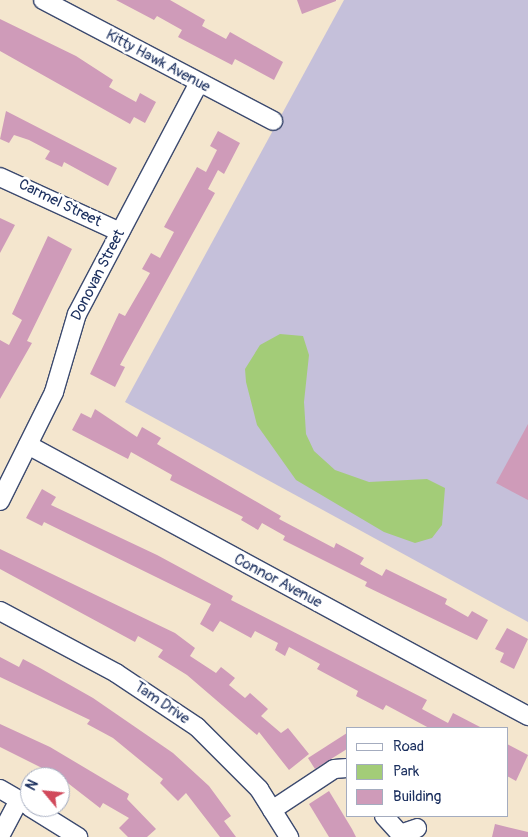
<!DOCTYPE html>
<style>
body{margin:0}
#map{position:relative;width:528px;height:837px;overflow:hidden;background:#f4e6ce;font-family:Pangolin,sans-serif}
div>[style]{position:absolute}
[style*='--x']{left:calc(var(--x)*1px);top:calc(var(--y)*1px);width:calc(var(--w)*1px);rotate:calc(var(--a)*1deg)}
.industrial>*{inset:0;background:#c5c0da}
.green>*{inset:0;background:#a3cc78}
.building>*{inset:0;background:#cf9bb9}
.roads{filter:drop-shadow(1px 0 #3c4a6f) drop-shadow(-1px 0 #3c4a6f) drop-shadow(0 1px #3c4a6f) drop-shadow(0 -1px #3c4a6f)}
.minor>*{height:18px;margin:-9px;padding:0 9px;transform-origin:9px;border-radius:9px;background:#fff}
span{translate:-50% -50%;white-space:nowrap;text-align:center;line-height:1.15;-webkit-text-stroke:5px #fff;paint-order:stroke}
.street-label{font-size:15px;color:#1b2f5e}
.legend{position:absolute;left:346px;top:727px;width:162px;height:90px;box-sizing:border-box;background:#fff;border:1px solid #a4acbf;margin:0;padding:6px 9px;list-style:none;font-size:15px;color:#1b2f5e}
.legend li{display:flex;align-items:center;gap:10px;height:25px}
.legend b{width:25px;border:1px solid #a4acbf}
.north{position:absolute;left:20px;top:767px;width:50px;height:50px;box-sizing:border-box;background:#fff;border:1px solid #a4acbf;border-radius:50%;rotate:298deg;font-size:14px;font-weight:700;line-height:20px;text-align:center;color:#1b2f5e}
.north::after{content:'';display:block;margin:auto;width:18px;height:22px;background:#d1495b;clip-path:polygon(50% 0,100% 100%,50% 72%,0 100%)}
</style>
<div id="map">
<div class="industrial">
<i style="clip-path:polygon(344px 0,528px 0,528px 622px,125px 402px)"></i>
</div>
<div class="green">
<i style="clip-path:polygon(280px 334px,303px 336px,309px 355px,304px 402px,306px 434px,314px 451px,335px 470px,369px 482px,427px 479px,445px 488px,442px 525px,432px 538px,415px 543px,384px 532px,296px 480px,257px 425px,246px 382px,245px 369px,260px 345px)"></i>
</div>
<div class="building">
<i style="clip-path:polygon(116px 0,170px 0,205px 20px,202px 26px,226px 39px,230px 32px,283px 62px,274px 80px,235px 59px,232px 65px,178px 37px,182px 30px,157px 16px,154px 20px)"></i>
<i style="clip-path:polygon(297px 0,336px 0,336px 1px,302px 14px)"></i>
<i style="clip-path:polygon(0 19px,76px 56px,113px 80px,109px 87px,136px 102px,140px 93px,156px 102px,145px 123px,134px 117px,130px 124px,0 51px)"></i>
<i style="clip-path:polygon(6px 111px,117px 168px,108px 186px,64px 162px,62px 167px,45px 159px,50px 151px,29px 140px,14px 135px,9px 143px,0 139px)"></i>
<i style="clip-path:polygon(218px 131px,240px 143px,224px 174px,218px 170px,208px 189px,215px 193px,120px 365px,125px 367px,115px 387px,90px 374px,119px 313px,125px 316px,150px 273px,142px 269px,151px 253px,160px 258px,174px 232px,164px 227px,197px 167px,206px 172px,217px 150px,210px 146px)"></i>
<i style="clip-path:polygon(0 218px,15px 225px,0 253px)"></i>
<i style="clip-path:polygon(48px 236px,72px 249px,27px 341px,32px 343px,0 399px,0 340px,9px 345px,22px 320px,12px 314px)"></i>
<i style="clip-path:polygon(95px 409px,137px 437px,142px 427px,161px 438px,157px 444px,281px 516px,279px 519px,334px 548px,336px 543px,364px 558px,360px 564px,382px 576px,386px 569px,447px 599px,445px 604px,468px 617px,472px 611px,488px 620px,477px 640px,365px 586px,367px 582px,283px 540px,285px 536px,262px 523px,258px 530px,241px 520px,243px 517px,170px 480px,172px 475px,131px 452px,128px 459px,72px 430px,81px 413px,91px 418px)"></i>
<i style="clip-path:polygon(528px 424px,528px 500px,496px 483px)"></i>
<i style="clip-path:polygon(42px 489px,56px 497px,51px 505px,157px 555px,233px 596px,231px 600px,427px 700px,422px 709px,448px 723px,453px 713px,482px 728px,429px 728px,386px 705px,383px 710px,356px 696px,358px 691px,317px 669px,320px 664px,289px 647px,285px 656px,275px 650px,278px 643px,255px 631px,251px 638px,220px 621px,213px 632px,200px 624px,211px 604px,44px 522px,42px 526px,26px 518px)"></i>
<i style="clip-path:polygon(0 549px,175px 633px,195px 648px,190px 656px,216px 673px,221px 667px,235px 678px,229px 685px,245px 698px,250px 693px,268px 709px,261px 716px,281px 733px,288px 728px,309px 754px,289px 770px,259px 732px,257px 735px,187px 675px,158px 657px,163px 650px,138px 636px,135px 642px,0 569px)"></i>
<i style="clip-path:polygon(507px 628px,528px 639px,514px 669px,500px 662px,504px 653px,495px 649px)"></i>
<i style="clip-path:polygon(0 657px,19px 667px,23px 659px,40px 668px,93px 698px,173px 753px,209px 786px,231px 816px,224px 821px,236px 837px,220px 837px,186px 793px,178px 801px,160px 783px,163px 779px,113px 738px,87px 724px,90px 720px,0 677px)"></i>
<i style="clip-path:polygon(0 724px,50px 747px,129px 794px,127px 799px,156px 829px,147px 837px,128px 837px,119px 828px,129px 818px,103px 803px,100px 808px,60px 777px,0 747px)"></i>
<i style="clip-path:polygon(347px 733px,347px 749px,315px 769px,308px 758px)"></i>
<i style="clip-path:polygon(507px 744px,528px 755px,516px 781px,507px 776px)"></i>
<i style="clip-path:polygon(329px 791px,352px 829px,356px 837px,329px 837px,309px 804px)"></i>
<i style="clip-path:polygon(495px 824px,528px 832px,528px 837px,492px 837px)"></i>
</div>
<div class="roads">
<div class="minor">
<i style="--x:43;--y:0;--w:260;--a:27.7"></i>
<i style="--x:0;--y:177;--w:132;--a:24.6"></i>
<i style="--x:28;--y:445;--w:569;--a:28.46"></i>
<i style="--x:0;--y:501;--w:122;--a:-63.6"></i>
<i style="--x:54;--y:392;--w:81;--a:-73.6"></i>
<i style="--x:77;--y:314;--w:261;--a:-62.2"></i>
<i style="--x:0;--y:611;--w:132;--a:28.1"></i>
<i style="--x:116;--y:673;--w:97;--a:33.7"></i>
<i style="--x:197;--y:727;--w:88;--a:45"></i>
<i style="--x:259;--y:789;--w:57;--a:58"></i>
<i style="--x:0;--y:789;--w:32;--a:30"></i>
<i style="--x:30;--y:807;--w:57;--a:32"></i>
<i style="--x:272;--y:810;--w:74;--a:-33.5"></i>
<i style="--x:334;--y:769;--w:13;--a:-4"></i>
<i style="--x:384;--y:816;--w:24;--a:48"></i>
<i style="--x:400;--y:834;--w:18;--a:-19"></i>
<i style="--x:0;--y:836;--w:41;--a:-62.2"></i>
</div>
</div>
<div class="street-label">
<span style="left:158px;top:61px;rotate:28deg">Kitty Hawk Avenue</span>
<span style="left:60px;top:203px;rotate:26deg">Carmel Street</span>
<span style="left:98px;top:275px;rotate:-63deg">Donovan Street</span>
<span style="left:278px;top:581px;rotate:28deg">Connor Avenue</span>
<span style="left:162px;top:703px;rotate:34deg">Tam Drive</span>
</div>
<ul class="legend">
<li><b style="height:6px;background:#fff"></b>Road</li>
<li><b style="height:14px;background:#a3cc78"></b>Park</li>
<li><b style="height:14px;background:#cf9bb9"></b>Building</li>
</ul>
<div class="north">N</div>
</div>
